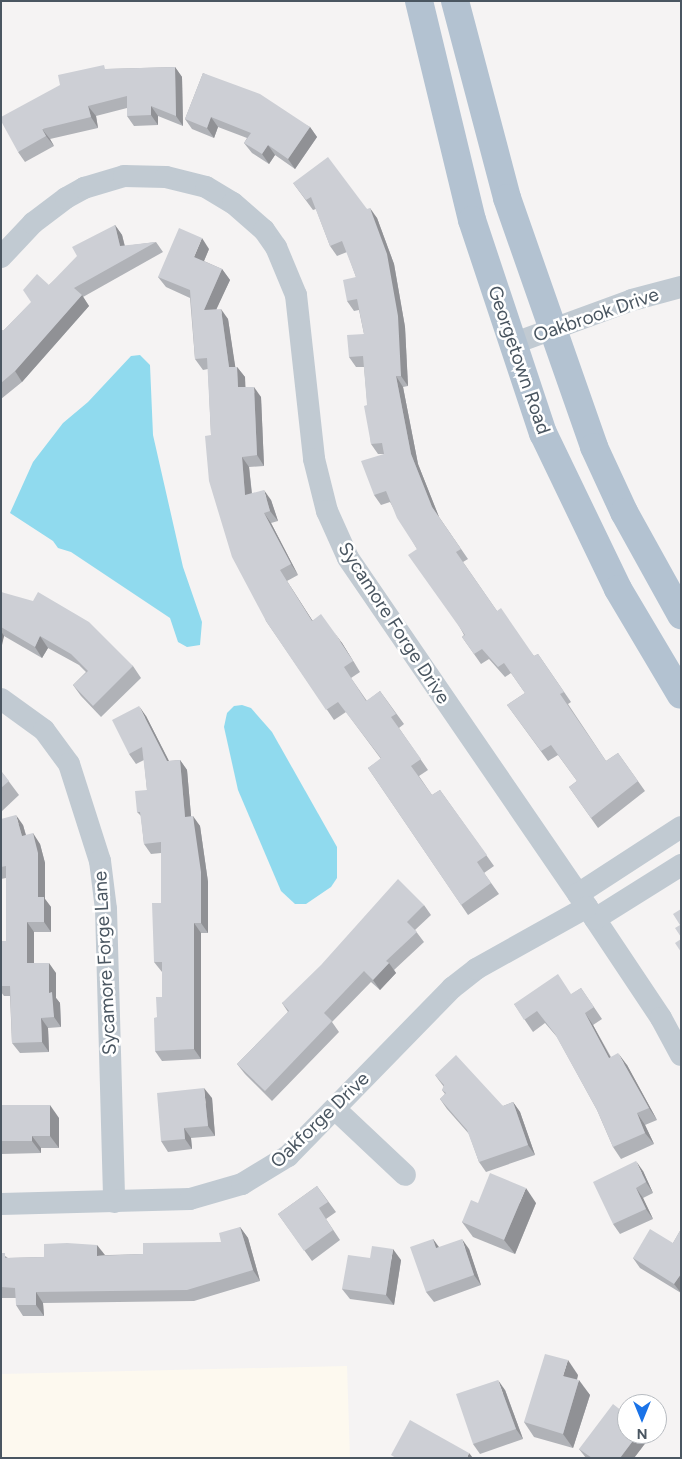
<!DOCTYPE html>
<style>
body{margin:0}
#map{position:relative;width:682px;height:1459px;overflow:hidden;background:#f5f3f3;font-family:Figtree,sans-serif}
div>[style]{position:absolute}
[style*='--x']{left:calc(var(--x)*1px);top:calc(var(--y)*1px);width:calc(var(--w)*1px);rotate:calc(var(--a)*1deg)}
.commercial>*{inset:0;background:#fdf9ef}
.water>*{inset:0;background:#90daee}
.minor>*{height:22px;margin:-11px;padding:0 11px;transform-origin:11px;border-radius:11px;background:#c1cad2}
.major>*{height:28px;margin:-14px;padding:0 14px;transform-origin:14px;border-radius:14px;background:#b3c2d1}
.wall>*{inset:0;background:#b0b2b7}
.shaded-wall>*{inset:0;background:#909195}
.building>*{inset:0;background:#cdcfd5}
span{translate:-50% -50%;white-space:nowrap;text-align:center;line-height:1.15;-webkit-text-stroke:5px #fff;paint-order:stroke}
.street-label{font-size:19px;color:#4a5661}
.frame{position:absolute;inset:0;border:2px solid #4a5661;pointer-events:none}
.north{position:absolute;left:617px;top:1394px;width:50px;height:50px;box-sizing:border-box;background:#fff;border:1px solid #b7bbc0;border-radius:50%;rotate:180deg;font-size:14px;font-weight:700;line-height:20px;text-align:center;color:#4a5661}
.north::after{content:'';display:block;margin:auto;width:18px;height:22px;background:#1a73e8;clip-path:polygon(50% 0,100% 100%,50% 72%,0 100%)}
</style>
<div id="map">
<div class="commercial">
<i style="clip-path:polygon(347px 1366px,350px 1458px,1px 1458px,1px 1374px)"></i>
</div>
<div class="water">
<i style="clip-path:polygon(140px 355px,150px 365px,153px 435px,183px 567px,202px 622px,200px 645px,187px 647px,178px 642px,170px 618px,71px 552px,58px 548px,53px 541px,10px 513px,33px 462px,63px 423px,88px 402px,131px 356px)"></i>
<i style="clip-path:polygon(242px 705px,251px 708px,272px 732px,337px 847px,337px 878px,331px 887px,306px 904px,295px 904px,281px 891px,238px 790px,224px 727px,227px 713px,234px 706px)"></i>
</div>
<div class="minor">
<i style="--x:1;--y:257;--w:47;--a:-46.7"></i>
<i style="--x:33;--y:223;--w:41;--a:-37.1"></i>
<i style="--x:66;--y:198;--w:21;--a:-29"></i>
<i style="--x:84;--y:188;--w:42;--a:-16.7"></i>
<i style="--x:124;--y:176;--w:42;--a:1.4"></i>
<i style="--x:166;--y:177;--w:41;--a:14"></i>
<i style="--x:206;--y:187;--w:31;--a:31"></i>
<i style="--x:233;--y:203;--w:41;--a:41.1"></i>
<i style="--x:264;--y:230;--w:21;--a:55"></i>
<i style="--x:276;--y:247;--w:52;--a:67.4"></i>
<i style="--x:296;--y:295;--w:165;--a:83.7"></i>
<i style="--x:314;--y:459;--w:54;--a:76"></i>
<i style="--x:327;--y:511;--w:51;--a:65.9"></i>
<i style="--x:348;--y:558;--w:423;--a:55.6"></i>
<i style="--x:587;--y:907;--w:133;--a:56.3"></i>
<i style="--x:661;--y:1018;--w:42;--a:61.6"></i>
<i style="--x:512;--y:344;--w:128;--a:-20.1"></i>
<i style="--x:632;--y:300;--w:51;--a:-14.9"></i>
<i style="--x:1;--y:699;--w:53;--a:35.8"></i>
<i style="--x:44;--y:730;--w:42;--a:53.7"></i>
<i style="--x:69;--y:764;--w:102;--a:72.3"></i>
<i style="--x:100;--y:861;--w:48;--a:82.9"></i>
<i style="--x:106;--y:909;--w:293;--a:88.4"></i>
<i style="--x:578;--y:894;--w:123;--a:-33"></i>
<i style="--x:595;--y:919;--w:102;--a:-32.1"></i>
<i style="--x:335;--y:1109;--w:96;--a:43.3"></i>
<i style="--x:1;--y:1204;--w:189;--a:-1.5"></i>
<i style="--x:190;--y:1199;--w:54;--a:-16.1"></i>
<i style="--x:242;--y:1184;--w:54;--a:-31.3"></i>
<i style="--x:288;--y:1156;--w:235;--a:-45.7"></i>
<i style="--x:452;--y:988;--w:31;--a:-38"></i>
<i style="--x:476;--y:969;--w:127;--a:-29.2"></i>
</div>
<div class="major">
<i style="--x:419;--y:1;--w:225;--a:76.4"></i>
<i style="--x:472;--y:220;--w:225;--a:71.6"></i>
<i style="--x:543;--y:433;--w:173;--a:64.3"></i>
<i style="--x:618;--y:589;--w:123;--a:59.3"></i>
<i style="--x:455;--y:1;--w:204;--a:75.2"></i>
<i style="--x:507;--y:198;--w:264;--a:70.7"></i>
<i style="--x:594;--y:447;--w:72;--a:65.2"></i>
<i style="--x:624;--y:512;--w:118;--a:61"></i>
</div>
<div class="wall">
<i style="clip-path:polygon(175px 67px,182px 77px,183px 126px,158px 116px,158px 125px,134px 126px,127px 116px,127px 108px,96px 116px,98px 128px,50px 139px,54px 146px,25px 162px,18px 152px,107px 69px)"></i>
<i style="clip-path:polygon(203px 73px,310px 127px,317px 137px,295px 169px,275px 155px,269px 164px,252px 153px,244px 143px,247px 138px,218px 127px,214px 138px,192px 129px,185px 119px)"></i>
<i style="clip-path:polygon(293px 183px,367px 209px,377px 218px,394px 264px,405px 327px,408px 386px,403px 387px,418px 464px,439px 517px,468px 559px,463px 562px,497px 611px,534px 656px,538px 654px,571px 702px,568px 704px,606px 761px,618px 753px,645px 791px,598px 828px,569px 787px,577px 781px,558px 755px,548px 761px,507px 705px,525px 693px,511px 673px,505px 677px,489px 659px,481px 664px,462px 637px,464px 635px,417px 549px,390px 502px,381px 505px,374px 495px,384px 454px,378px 454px,371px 444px,364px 367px,356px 367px,349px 357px,364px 334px,359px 310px,354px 311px,347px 301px,356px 277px,347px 252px,337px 256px,330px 246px,316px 209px,313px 210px)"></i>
<i style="clip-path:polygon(115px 225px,122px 235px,125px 246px,156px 242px,163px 252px,83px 297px,89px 306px,22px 382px,1px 399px,1px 329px,3px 331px,49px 285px)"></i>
<i style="clip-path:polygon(209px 249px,204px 261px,222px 269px,230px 280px,216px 309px,228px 319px,235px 367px,237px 367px,245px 377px,245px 387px,261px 397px,264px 466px,249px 467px,252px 493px,271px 500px,278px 521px,271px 523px,298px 575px,287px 581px,312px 620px,342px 643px,360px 672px,351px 678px,367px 701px,380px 691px,404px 724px,399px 728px,428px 770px,419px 776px,432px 795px,440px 790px,494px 866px,484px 873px,499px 894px,468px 915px,368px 768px,381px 759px,346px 712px,334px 720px,266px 621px,211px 435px,208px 369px,203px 370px,195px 359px,190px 298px,166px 287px,158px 277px)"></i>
<i style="clip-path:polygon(1px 592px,133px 666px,141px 678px,101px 717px,81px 696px,73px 685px,86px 672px,79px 665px,48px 648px,42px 658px,4px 636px,1px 645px)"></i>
<i style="clip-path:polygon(146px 716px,169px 761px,180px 760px,187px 770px,191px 816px,200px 826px,208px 882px,208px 933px,201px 933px,201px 1059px,162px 1061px,155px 1051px,157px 1017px,162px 997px,162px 972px,154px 962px,161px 903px,161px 853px,151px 854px,144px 844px,141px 816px,137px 812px,147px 790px,144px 760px,136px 764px,129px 754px)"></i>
<i style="clip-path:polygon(1px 771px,19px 795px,1px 812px)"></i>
<i style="clip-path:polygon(1px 819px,23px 825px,26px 835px,40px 844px,45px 863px,45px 899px,51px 907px,51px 932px,34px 932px,34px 963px,56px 973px,56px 998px,60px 1003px,61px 1027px,48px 1028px,49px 1052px,20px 1053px,12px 1043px,10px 996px,4px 996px,1px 992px,1px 941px,6px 941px,6px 878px,1px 879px)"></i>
<i style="clip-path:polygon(424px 905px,431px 915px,415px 930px,424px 942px,394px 970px,396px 973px,380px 990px,371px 982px,332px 1022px,339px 1032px,272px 1101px,245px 1074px,237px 1064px,288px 1012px,282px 1003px)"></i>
<i style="clip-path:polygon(581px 988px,602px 1019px,593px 1025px,611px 1057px,627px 1065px,657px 1120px,645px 1125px,654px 1144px,621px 1159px,613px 1147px,597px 1110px,557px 1037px,545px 1023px,533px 1032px,514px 1004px,572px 994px)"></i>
<i style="clip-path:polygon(435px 1075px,503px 1106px,513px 1102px,520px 1112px,535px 1155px,486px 1172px,479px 1162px,469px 1134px,447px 1109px,440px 1099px,445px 1094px,442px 1090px,444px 1087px)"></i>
<i style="clip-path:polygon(212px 1098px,215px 1136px,191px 1138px,192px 1149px,168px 1152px,161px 1141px)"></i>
<i style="clip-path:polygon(1px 1105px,59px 1118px,59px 1148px,41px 1148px,41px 1153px,1px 1154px)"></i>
<i style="clip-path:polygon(643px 1171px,653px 1193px,643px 1198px,653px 1219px,620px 1234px,613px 1224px)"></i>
<i style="clip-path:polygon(317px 1186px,336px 1212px,326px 1219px,340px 1240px,312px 1261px,278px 1214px)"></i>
<i style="clip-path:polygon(478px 1203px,536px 1203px,515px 1254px,473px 1237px,462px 1222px)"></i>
<i style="clip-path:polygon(240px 1227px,248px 1238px,260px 1281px,194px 1301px,43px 1303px,44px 1316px,23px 1316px,16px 1305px,16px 1298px,1px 1298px,1px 1253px,8px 1258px,143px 1254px,221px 1242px)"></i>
<i style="clip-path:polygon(681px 1229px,681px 1293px,640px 1268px,633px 1258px,673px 1243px)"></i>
<i style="clip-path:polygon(433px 1239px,439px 1247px,469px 1249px,481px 1285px,434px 1302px,426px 1292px)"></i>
<i style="clip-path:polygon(370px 1258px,401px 1260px,394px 1305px,350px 1299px,342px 1289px)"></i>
<i style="clip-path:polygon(578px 1375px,577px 1380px,590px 1395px,573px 1448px,534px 1437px,524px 1422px)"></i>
<i style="clip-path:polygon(505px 1390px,523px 1439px,480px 1454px,473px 1444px)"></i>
<i style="clip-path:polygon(650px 1437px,634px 1458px,586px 1458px,579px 1449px)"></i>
</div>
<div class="shaded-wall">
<i style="clip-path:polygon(175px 67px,182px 77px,183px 126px,176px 116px)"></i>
<i style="clip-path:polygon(88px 106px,96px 116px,98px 128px,91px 117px)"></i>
<i style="clip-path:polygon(151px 106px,158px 116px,158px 125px,151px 115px)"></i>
<i style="clip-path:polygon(211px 117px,218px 127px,214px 138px,207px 128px)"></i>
<i style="clip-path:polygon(310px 127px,317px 137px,295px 169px,288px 159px)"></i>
<i style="clip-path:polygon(42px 129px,50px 139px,54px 146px,46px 136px)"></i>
<i style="clip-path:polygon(268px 145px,275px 155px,269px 164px,262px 154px)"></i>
<i style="clip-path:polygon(370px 208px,377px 218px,394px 264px,405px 327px,408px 386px,401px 376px)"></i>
<i style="clip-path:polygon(115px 225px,122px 235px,127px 256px,120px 246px)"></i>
<i style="clip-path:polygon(202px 238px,209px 249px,201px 268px,194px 257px)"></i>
<i style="clip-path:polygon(222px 269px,230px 280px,211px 321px,204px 310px)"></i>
<i style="clip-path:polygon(82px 295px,89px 306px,22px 382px,15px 371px)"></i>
<i style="clip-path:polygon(221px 309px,228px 319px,237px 378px,229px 367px)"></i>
<i style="clip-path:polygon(237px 367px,245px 377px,246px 398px,238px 387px)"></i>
<i style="clip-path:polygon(396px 376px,403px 387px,418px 464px,439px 517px,468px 559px,432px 507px,411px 454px)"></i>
<i style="clip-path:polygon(254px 387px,261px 397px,264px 466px,257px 455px)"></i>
<i style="clip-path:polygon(242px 457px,249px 467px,253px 506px,245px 495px)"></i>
<i style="clip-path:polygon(264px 490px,271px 500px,278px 521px,270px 511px)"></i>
<i style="clip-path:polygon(264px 513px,271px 523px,298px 575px,291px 564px)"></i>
<i style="clip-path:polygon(280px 570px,287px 581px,319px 631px,312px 621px)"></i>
<i style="clip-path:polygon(1px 631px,4px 636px,2px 645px,1px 645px)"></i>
<i style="clip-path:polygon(334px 632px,342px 643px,360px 672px,353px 661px)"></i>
<i style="clip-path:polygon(40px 636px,48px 648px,42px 658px,35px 647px)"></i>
<i style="clip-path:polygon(139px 706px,146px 716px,174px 771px,167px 761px)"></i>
<i style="clip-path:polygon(180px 760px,187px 770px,192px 827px,185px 817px)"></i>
<i style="clip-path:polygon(16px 815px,23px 825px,29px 847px,22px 836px)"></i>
<i style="clip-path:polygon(193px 816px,200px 826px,208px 882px,208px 933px,201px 923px)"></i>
<i style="clip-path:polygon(33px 833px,40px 844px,45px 863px,45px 899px,51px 907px,51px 932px,44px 922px,38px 897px)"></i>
<i style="clip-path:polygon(27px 922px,34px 932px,34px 973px,27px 963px)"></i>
<i style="clip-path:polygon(194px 923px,201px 933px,201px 1059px,194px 1049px)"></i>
<i style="clip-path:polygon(49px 963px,56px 973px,56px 998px,60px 1003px,61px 1027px,54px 1017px,49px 993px)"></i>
<i style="clip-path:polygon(389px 963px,396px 973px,380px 990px,373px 980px)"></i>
<i style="clip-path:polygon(585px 1013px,593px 1025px,617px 1070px,609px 1058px)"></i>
<i style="clip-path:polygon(41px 1018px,48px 1028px,49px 1052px,42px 1042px)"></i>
<i style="clip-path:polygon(618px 1053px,627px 1065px,657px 1120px,649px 1108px)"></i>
<i style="clip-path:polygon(204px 1088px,212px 1098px,215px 1136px,208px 1126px)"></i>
<i style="clip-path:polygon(513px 1102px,520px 1112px,535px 1155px,528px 1145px)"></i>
<i style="clip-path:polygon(50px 1105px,59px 1118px,59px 1148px,50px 1136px)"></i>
<i style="clip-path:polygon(637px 1113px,645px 1125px,654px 1144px,645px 1133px)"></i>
<i style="clip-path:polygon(184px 1128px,191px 1138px,192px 1149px,185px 1139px)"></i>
<i style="clip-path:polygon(32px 1136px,41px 1148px,41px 1153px,32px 1141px)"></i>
<i style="clip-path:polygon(636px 1161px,643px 1171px,653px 1193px,646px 1182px)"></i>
<i style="clip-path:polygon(526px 1188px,536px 1203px,515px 1254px,504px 1240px)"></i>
<i style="clip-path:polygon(636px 1188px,643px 1198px,653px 1219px,646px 1209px)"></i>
<i style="clip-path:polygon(240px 1227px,248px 1238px,260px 1281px,253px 1270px)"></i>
<i style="clip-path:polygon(433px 1239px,440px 1249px,436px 1248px)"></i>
<i style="clip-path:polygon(462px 1239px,469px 1249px,481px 1285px,474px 1275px)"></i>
<i style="clip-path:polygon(97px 1245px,105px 1255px,97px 1256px)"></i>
<i style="clip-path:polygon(393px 1249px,401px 1260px,394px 1305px,386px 1295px)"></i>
<i style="clip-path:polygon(681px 1274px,681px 1293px,674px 1284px)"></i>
<i style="clip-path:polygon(36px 1292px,43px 1303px,44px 1316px,36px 1305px)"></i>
<i style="clip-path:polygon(568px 1360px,578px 1375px,574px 1390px,563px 1376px)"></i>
<i style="clip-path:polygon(498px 1380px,505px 1390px,523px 1439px,516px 1429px)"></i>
<i style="clip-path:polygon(579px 1380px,590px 1395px,573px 1448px,563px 1434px)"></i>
<i style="clip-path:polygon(638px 1434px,648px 1434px,650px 1437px,634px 1458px,620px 1458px)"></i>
<i style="clip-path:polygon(469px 1453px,473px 1458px,467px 1458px)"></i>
</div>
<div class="building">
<i style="clip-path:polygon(104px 65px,105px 69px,175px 67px,176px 116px,151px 106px,151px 115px,127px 116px,127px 96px,88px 106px,91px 117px,42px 129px,46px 136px,18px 152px,1px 121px,1px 117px,60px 85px,58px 75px)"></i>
<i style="clip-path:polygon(203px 73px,260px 94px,310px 127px,288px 159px,268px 145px,262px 154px,244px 143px,251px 133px,211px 117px,207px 128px,185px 119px)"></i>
<i style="clip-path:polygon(328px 157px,367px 209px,370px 208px,387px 254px,398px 316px,401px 376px,396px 376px,411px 454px,432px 507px,461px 549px,456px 552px,497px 611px,501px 608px,534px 656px,538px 654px,564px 692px,560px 694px,606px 761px,618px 753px,638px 781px,591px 818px,569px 787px,577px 781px,551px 745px,541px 751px,507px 705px,525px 693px,504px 663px,498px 667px,482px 649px,474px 654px,462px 637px,465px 635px,408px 555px,417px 549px,397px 518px,386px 491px,374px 495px,361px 461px,384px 454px,382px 443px,371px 444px,364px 406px,367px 405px,363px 356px,349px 357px,347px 335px,364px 334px,357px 299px,347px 301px,343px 280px,356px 277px,342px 241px,330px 246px,311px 197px,306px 200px,293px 183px)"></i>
<i style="clip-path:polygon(115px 225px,120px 246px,156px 242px,74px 288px,82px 295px,15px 371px,1px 383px,1px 329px,3px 331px,31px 302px,23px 290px,37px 274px,49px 285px,77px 256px,72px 247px)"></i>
<i style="clip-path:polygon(179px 228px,202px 238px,194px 257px,222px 269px,204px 310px,221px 309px,229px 367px,237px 367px,238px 387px,254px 387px,257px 455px,242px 457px,245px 495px,264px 490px,270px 511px,264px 513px,291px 564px,280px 570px,312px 621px,321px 614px,334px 632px,353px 661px,344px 667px,366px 701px,380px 691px,396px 714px,391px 717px,421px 759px,411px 766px,432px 795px,440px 790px,487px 855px,477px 862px,491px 883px,461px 905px,368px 768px,381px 758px,338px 702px,326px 710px,266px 621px,232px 557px,209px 481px,205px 436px,211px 435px,207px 358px,195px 359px,190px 290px,158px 277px)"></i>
<i style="clip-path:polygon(1px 592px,33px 601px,38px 592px,89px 622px,133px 666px,93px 706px,73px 685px,88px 671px,71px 654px,40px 636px,35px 647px,1px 627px)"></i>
<i style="clip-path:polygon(139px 706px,167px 761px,180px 760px,185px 817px,193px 816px,201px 872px,201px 923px,194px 923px,194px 1049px,155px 1051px,154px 1018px,157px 1017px,156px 997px,162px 997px,162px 962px,154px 962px,152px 903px,161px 903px,161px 842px,144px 844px,140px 812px,137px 812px,135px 791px,147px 790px,142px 747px,129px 754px,112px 720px)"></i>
<i style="clip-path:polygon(1px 771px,9px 781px,1px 788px)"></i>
<i style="clip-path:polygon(16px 815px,22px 836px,33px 833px,38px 853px,38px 897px,44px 897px,44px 922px,27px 922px,27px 963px,49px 963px,49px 993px,52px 992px,54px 1017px,41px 1018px,42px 1042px,12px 1043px,10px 986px,1px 986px,1px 941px,6px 941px,6px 866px,1px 867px,1px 819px)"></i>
<i style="clip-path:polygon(398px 879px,424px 905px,407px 922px,417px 932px,386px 961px,389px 963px,373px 980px,364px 971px,324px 1013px,332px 1021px,265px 1091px,237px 1064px,289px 1011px,282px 1003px,321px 965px)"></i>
<i style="clip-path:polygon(681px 909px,681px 937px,675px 928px,680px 925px,673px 914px)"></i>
<i style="clip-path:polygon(681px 939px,681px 952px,675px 943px)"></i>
<i style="clip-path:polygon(558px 974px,571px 994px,581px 988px,594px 1007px,585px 1013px,609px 1058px,618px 1053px,649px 1108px,637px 1113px,645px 1133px,613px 1147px,597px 1110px,555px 1034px,537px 1011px,524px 1020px,514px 1004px)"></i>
<i style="clip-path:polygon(456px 1055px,503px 1106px,513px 1102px,528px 1145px,479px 1162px,467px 1130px,440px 1099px,446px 1093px,442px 1090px,444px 1085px,435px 1075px)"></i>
<i style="clip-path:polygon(204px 1088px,208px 1126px,184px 1128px,185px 1139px,161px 1141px,157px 1093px)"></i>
<i style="clip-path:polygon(1px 1105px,50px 1105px,50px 1136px,32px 1136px,32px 1141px,1px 1141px)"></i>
<i style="clip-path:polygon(636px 1161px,646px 1182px,636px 1188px,646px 1209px,613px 1224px,593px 1182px)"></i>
<i style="clip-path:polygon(490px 1173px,526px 1188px,504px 1240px,462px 1222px,471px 1200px,478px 1203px)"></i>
<i style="clip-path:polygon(317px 1186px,328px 1202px,319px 1208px,333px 1230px,304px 1251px,278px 1214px)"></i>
<i style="clip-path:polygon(240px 1227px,253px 1270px,187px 1290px,36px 1292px,36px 1305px,16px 1305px,15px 1288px,1px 1287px,1px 1253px,5px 1253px,5px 1258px,44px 1257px,44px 1244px,67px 1243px,97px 1245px,97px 1256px,143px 1254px,143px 1243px,221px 1242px,219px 1233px)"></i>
<i style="clip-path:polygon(650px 1229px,673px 1243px,681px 1229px,681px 1274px,674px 1284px,633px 1258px)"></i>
<i style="clip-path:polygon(433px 1239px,436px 1248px,462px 1239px,474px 1275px,426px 1292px,410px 1247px)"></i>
<i style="clip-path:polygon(372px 1246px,393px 1249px,386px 1295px,342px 1289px,348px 1255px,370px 1258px)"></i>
<i style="clip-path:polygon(545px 1354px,568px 1360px,563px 1376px,579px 1380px,563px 1434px,524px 1422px)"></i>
<i style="clip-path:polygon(498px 1380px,516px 1429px,473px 1444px,456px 1394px)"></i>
<i style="clip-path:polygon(613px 1404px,627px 1415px,627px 1434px,638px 1434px,620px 1458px,592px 1458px,579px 1449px)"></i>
<i style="clip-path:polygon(410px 1420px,469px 1453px,467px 1458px,396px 1458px,391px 1455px)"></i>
</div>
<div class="street-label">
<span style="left:596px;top:315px;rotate:-19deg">Oakbrook Drive</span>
<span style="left:519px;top:360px;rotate:71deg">Georgetown Road</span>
<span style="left:394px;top:623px;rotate:57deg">Sycamore Forge Drive</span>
<span style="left:105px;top:963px;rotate:-93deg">Sycamore Forge Lane</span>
<span style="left:320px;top:1120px;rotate:-44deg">Oakforge Drive</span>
</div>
<div class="frame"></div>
<div class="north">N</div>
</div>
